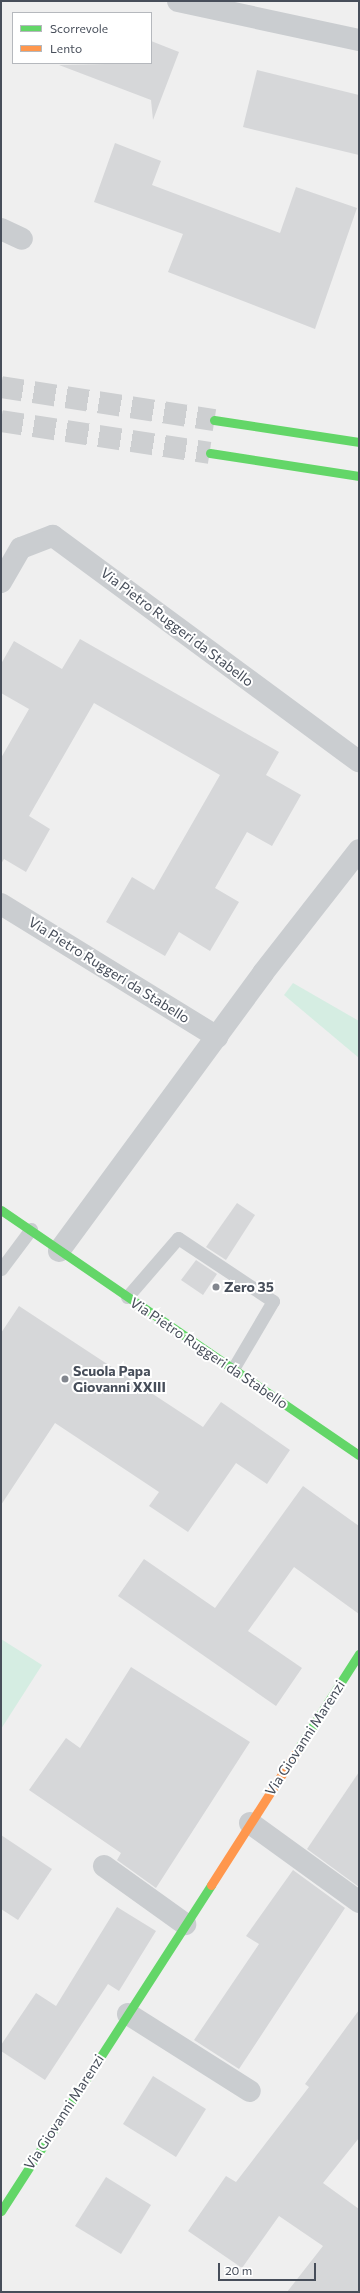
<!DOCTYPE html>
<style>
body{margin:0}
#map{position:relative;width:360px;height:2293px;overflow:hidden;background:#efefef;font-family:Commissioner,sans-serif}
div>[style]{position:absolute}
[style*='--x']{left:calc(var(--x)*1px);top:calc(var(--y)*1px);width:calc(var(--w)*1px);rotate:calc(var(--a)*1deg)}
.green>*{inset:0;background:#d5ede2}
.building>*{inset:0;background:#d6d7d9}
.highway-tunnel>*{height:22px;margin-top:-11px;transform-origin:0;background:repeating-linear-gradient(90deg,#cdcfd1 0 22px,transparent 0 33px)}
.lane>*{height:13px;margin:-6.5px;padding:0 6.5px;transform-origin:6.5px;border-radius:6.5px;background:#cacdd0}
.street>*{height:22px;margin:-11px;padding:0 11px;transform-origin:11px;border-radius:11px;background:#cacdd0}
.fast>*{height:9px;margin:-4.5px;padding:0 4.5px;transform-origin:4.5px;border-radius:4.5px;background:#63d668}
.slow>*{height:9px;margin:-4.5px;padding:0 4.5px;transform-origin:4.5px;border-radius:4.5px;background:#ff974d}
.dots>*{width:11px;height:11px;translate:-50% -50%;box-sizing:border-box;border:2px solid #fff;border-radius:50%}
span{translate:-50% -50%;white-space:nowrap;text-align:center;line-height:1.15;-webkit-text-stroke:4px #fff;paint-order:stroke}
.street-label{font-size:14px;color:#474e5a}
.poi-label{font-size:14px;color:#474e5a;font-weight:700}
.left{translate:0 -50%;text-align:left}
.frame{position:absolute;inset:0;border:2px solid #474e5a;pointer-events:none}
.legend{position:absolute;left:12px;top:12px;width:140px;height:52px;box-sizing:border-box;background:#fff;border:1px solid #b5b8bd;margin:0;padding:5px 7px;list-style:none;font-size:12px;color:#474e5a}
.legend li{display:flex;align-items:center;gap:8px;height:20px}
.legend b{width:20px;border:1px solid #b5b8bd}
.scale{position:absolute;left:218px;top:2263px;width:98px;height:18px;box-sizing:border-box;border:2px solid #474e5a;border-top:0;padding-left:5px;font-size:12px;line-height:14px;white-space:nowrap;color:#474e5a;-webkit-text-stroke:3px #fff;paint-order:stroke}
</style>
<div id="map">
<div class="green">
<i style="clip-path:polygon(293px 983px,359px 1021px,359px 1058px,284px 995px)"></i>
<i style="clip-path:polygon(1px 1639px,42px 1665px,1px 1729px)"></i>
</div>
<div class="building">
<i style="clip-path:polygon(151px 41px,179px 52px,153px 120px,151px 100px,59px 65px,151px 63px)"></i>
<i style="clip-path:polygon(257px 70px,359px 95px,359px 155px,243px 127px)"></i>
<i style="clip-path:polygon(115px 143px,161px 161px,152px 185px,280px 233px,296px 187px,357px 208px,315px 329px,168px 272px,183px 234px,94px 202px)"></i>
<i style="clip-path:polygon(80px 639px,279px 752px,266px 775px,301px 795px,272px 846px,247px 832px,215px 888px,239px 902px,210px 951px,179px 932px,165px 956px,106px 922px,132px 877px,154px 890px,220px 775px,94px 703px,29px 816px,50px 829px,26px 872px,4px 859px,1px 864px,1px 758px,29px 709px,1px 693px,1px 664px,14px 641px,62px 669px)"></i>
<i style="clip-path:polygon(237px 1203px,255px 1215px,226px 1260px,206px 1247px)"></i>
<i style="clip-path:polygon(196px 1260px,217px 1274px,203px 1295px,181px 1280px)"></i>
<i style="clip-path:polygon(19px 1306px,203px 1427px,221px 1402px,290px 1450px,267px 1484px,236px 1463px,188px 1532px,149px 1506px,159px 1492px,55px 1423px,1px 1505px,1px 1333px)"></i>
<i style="clip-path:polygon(303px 1486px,359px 1526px,359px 1614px,294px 1567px,248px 1631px,302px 1668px,276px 1706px,118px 1596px,144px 1559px,215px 1608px)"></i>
<i style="clip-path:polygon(131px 1667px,250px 1742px,156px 1888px,117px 1860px,121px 1853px,29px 1790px,66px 1738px,80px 1748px)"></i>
<i style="clip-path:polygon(359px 1772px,359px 1887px,307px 1849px)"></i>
<i style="clip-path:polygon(1px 1835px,52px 1869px,18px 1920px,1px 1909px)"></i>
<i style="clip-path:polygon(293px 1870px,345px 1908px,239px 2069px,194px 2040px,259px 1944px,246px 1936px)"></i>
<i style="clip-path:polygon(117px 1907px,156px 1931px,119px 1991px,108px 1984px,45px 2080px,1px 2051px,1px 2045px,36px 1993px,56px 2006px)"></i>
<i style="clip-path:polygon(359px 2010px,359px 2138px,323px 2183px,359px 2209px,359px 2292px,287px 2292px,323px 2246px,279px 2216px,242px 2268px,188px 2231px,226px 2176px,236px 2182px,309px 2087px,305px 2084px)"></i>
<i style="clip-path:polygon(153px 2076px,206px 2109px,176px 2157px,123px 2124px)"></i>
<i style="clip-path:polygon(106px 2177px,151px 2205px,121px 2254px,75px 2226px)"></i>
</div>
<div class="highway-tunnel">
<i style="--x:1;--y:387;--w:216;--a:8.8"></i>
<i style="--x:1;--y:421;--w:211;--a:8.7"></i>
</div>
<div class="lane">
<i style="--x:1;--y:1269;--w:50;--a:-53.1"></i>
<i style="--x:127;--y:1297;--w:78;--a:-49.2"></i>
<i style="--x:178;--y:1238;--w:114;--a:33.6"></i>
<i style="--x:273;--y:1301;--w:79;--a:120.5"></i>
</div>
<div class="street">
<i style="--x:178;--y:1;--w:185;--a:12.2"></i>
<i style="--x:1;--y:229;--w:23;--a:25"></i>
<i style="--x:1;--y:582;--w:39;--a:-60"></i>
<i style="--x:21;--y:548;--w:34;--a:-21"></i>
<i style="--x:53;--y:536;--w:380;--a:36.4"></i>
<i style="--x:1;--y:904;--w:254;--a:31.6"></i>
<i style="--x:59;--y:1251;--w:345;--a:-53.7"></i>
<i style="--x:263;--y:973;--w:156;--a:-52"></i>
<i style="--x:250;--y:1823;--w:135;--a:35.9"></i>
<i style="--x:104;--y:1866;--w:100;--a:35.6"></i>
<i style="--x:128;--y:2014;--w:144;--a:32.3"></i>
</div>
<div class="fast">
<i style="--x:214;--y:420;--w:147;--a:8.6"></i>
<i style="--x:210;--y:453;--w:151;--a:8.8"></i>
<i style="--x:1;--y:1210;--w:434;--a:34.4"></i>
<i style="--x:296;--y:1752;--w:117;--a:-57.3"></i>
<i style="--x:1;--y:2211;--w:388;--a:-57.2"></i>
</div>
<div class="slow">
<i style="--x:211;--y:1885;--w:158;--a:-57.4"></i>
</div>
<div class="dots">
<i style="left:216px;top:1287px;background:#82868e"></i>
<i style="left:65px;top:1379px;background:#82868e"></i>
</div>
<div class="street-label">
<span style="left:177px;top:627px;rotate:37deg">Via Pietro Ruggeri da Stabello</span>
<span style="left:109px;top:970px;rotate:32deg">Via Pietro Ruggeri da Stabello</span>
<span style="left:209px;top:1353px;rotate:34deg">Via Pietro Ruggeri da Stabello</span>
<span style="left:305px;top:1738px;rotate:-57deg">Via Giovanni Marenzi</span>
<span style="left:64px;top:2112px;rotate:-57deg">Via Giovanni Marenzi</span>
</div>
<div class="poi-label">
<span class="left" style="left:224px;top:1287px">Zero 35</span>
<span class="left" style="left:73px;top:1379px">Scuola Papa<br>Giovanni XXIII</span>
</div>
<div class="frame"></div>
<ul class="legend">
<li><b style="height:5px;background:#63d668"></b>Scorrevole</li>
<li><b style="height:5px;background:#ff974d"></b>Lento</li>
</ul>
<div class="scale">20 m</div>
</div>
